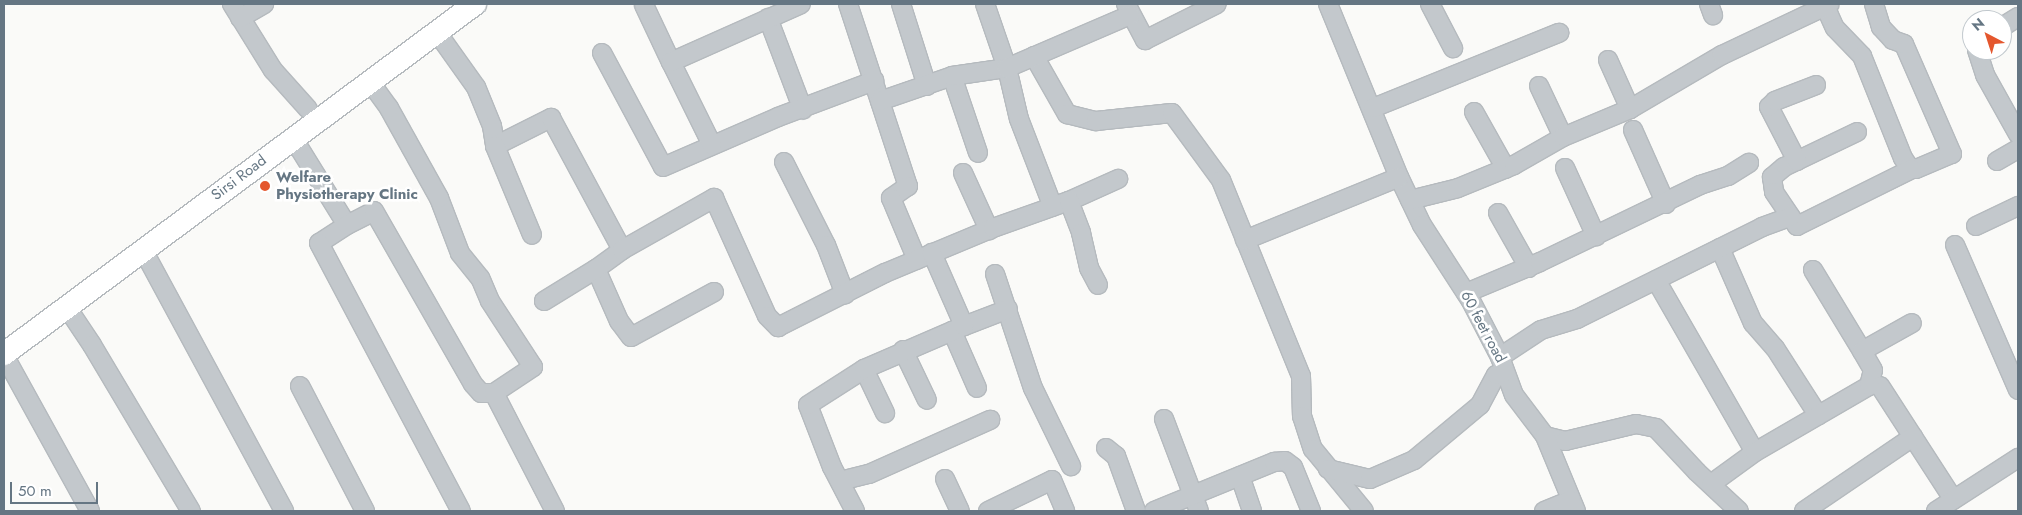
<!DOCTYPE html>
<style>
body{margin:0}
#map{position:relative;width:2022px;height:515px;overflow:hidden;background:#fafaf8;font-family:Jost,sans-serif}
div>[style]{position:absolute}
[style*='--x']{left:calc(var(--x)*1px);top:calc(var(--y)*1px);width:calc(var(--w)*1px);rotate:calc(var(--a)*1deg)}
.roads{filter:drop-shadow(1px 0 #b5babe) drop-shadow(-1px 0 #b5babe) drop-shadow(0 1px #b5babe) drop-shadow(0 -1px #b5babe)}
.minor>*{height:18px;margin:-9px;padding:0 9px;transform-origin:9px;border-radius:9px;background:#c3c8cc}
.major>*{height:22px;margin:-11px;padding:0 11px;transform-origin:11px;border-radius:11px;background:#fff}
.dots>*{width:14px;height:14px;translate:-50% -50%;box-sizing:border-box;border:2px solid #fff;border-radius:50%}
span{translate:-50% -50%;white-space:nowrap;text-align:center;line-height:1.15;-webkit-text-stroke:5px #fff;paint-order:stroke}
.poi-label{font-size:15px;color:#657683;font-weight:700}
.left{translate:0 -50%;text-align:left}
.street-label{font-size:15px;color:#657683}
.frame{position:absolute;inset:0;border:5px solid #657683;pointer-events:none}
.north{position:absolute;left:1962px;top:10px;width:50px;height:50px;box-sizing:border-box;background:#fff;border:1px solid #c1c8cd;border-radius:50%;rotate:320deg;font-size:14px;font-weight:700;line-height:20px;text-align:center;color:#657683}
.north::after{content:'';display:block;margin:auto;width:18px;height:22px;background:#e4572e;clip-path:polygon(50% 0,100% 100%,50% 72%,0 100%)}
.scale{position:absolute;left:10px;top:482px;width:88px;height:22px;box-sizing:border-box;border:2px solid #657683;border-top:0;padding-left:6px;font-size:15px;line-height:18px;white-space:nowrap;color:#657683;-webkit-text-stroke:4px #fff;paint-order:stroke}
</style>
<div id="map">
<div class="roads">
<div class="minor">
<i style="--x:232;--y:4;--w:78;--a:58.2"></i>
<i style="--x:273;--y:70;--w:52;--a:48.1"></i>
<i style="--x:848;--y:4;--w:192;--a:71.8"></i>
<i style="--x:908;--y:186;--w:21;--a:145"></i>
<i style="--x:891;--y:198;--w:67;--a:67.2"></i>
<i style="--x:901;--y:4;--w:86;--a:72.4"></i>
<i style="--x:985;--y:4;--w:68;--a:71"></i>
<i style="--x:1007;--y:68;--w:52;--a:76.8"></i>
<i style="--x:1019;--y:119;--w:94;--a:68.9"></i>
<i style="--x:1126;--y:4;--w:41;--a:62.2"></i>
<i style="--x:1145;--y:40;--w:80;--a:-26.6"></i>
<i style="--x:1328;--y:4;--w:187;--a:67.7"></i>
<i style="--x:1399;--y:177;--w:53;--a:64.4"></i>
<i style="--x:1422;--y:225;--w:90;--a:57.2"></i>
<i style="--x:1471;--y:301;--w:63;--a:62.6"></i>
<i style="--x:1500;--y:357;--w:40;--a:69.8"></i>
<i style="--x:1514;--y:395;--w:51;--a:52.9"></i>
<i style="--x:1545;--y:436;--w:21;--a:14"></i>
<i style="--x:1565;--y:441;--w:73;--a:-13.5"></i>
<i style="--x:1636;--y:424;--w:20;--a:11"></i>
<i style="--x:1656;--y:428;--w:60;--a:47"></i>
<i style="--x:1697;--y:472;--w:57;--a:42.9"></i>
<i style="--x:1430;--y:4;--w:50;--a:62.4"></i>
<i style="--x:1709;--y:4;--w:12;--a:70"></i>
<i style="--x:644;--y:5;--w:63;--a:64.7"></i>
<i style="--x:1825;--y:6;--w:24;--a:66"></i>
<i style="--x:1835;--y:28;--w:39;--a:46"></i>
<i style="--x:1862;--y:56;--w:110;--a:68.1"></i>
<i style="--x:1903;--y:158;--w:11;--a:56"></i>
<i style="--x:1909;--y:167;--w:7;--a:16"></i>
<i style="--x:1916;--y:169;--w:39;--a:-23"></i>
<i style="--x:1952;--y:154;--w:120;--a:-113.6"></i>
<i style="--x:1904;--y:44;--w:12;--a:-160"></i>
<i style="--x:1893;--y:40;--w:18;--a:-133"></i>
<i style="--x:1881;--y:27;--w:24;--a:-107"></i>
<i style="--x:240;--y:18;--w:28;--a:-30"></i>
<i style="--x:768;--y:18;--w:98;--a:69.2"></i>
<i style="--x:2002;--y:27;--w:19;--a:-32"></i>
<i style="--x:436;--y:31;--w:69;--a:54.5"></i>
<i style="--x:476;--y:87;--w:42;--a:67.7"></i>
<i style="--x:492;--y:126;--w:20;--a:81"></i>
<i style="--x:495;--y:146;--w:63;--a:-26.6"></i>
<i style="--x:551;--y:118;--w:150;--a:61.7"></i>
<i style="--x:1977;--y:50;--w:26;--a:72"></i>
<i style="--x:1985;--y:75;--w:68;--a:60.8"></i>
<i style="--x:602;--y:53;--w:129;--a:61.8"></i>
<i style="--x:663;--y:167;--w:125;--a:-23.5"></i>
<i style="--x:778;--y:117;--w:103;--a:-20.6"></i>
<i style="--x:1034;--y:56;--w:67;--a:60.4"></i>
<i style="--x:1067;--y:114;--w:30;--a:14"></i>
<i style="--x:1096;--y:121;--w:76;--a:-6"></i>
<i style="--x:1172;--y:113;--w:83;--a:53.8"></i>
<i style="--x:1221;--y:180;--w:212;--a:67.8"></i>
<i style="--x:1301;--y:376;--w:40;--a:88.6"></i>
<i style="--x:1302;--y:416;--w:35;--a:72"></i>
<i style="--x:1313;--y:449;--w:80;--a:50.6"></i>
<i style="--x:1608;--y:60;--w:54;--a:65.8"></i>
<i style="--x:952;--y:76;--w:81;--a:71.3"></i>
<i style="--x:1539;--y:86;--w:56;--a:64.8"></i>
<i style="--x:880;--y:101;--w:76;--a:-19.1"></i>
<i style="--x:952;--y:76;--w:56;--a:-8.3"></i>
<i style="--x:1007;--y:68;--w:134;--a:-23.3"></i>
<i style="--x:1373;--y:108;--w:201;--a:-22"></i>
<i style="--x:1474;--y:112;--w:65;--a:60.7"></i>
<i style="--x:1633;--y:130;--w:81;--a:66"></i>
<i style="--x:1857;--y:132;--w:81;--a:154.4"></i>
<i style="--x:1784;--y:167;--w:16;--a:140"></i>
<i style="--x:1772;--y:177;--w:15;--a:82"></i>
<i style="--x:1774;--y:192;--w:41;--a:55.9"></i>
<i style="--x:1797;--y:226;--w:128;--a:-26.4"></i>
<i style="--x:293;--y:138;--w:102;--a:58.2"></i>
<i style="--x:347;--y:225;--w:33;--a:147"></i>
<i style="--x:319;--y:243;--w:303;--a:62.1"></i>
<i style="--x:712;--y:145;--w:93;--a:-116.3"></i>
<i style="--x:671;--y:62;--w:142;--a:-24"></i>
<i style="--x:495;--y:146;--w:96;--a:67.4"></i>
<i style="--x:1797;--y:161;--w:61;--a:-117.4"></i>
<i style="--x:1769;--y:107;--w:8;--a:-45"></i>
<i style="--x:1775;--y:101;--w:44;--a:-21.3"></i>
<i style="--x:1997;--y:161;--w:24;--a:-30"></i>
<i style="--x:784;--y:162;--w:93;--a:63.2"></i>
<i style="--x:826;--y:245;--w:53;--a:68.8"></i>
<i style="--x:1565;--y:168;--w:75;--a:65.5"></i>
<i style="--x:963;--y:173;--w:63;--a:65.5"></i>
<i style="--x:1410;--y:200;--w:49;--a:-14"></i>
<i style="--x:1458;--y:188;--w:61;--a:-22.3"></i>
<i style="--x:1514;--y:165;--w:56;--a:-29.7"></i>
<i style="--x:1563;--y:137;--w:73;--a:-22.7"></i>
<i style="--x:1630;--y:109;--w:107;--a:-30.4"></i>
<i style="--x:1722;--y:55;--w:119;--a:-25.3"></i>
<i style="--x:1069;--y:201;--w:54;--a:-24.2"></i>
<i style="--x:1498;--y:213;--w:63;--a:60.6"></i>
<i style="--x:347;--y:225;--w:30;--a:-27"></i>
<i style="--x:374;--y:211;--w:199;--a:60.2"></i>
<i style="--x:473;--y:384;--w:12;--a:48"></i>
<i style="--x:481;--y:393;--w:13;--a:0"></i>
<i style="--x:494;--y:393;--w:47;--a:-33.7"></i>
<i style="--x:533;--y:367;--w:79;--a:-123.1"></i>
<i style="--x:490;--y:301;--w:25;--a:-113"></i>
<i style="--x:480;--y:278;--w:32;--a:-129"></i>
<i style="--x:460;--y:253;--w:59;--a:-110.9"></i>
<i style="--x:439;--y:198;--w:103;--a:-119.1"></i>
<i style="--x:389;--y:108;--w:34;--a:-126"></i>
<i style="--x:1976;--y:226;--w:47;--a:-25.5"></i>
<i style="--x:1245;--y:240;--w:166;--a:-22.2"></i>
<i style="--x:1955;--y:245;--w:158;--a:66.5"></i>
<i style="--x:1720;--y:248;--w:82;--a:66.3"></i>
<i style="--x:1753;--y:323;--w:33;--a:49"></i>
<i style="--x:1775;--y:348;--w:80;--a:57.3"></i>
<i style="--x:143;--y:250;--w:297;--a:61.6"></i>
<i style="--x:1813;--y:270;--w:95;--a:58.8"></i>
<i style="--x:995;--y:274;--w:120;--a:71.6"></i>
<i style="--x:1033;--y:388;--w:87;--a:64"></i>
<i style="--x:1656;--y:280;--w:198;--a:60.1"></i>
<i style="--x:1755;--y:452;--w:54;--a:144"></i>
<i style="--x:714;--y:292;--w:94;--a:151.5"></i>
<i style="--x:631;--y:337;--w:20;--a:-127"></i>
<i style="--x:619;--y:321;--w:57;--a:-113.9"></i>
<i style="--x:596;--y:269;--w:32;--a:-36"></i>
<i style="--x:622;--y:250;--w:106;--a:-29.5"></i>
<i style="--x:714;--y:198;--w:129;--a:65.8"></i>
<i style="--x:767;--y:316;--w:16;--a:45"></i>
<i style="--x:778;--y:327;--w:120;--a:-26.8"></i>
<i style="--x:885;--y:273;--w:117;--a:-22.6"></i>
<i style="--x:993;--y:228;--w:81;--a:-19.6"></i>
<i style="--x:1069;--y:201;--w:34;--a:69"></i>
<i style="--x:1081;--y:233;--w:36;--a:77"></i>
<i style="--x:1089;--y:268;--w:19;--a:62"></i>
<i style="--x:1466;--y:293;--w:80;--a:-22.7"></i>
<i style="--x:1540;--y:262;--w:178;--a:-25.7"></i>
<i style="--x:1700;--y:185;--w:29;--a:-18"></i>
<i style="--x:1728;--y:176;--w:25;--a:-32"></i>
<i style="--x:544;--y:301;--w:61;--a:-31.6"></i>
<i style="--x:66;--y:306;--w:47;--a:56.3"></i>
<i style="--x:92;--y:345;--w:193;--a:59.2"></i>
<i style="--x:964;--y:326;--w:47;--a:-21.1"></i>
<i style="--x:952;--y:331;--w:62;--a:66.3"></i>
<i style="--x:903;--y:350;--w:55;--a:64.4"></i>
<i style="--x:4;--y:355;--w:178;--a:61.1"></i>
<i style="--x:1500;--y:357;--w:49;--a:-33.4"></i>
<i style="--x:1541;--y:330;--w:38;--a:-17"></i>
<i style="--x:1577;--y:319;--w:207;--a:-26.4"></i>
<i style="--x:1762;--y:227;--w:30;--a:-20"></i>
<i style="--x:864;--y:369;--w:49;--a:64.5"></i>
<i style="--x:300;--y:386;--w:141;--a:62.5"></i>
<i style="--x:1880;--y:386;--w:135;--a:57.1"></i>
<i style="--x:494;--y:393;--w:133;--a:62.7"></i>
<i style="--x:1164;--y:419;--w:98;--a:69.2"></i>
<i style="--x:1545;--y:436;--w:81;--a:67.5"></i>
<i style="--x:1106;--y:448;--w:13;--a:39"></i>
<i style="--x:1116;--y:456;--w:59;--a:70"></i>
<i style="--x:1755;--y:452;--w:132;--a:-30.1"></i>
<i style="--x:1869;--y:386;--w:16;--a:-76"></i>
<i style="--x:1873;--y:370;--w:22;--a:-120"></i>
<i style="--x:1862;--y:351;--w:57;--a:-29.2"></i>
<i style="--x:1328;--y:469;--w:43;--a:13.4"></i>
<i style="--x:1370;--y:479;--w:48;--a:-23.4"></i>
<i style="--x:1414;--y:460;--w:86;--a:-39.8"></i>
<i style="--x:1480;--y:405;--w:34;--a:-62"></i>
<i style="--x:1496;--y:375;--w:9;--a:-18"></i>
<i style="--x:1240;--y:476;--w:37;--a:71"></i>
<i style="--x:945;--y:479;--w:35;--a:65"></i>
<i style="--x:840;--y:481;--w:30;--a:-14"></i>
<i style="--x:869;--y:474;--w:133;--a:-24.1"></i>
<i style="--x:855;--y:511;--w:50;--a:-117.6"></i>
<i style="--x:832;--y:467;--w:66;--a:-111.2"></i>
<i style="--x:808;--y:405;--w:67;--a:-32.7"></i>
<i style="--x:864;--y:369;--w:109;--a:-23.3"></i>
<i style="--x:964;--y:326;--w:80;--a:-113.7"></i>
<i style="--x:988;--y:511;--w:71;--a:-25.8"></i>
<i style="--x:1052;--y:480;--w:34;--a:67"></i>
<i style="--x:1154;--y:511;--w:130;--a:-22.2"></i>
<i style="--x:1274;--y:462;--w:11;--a:-5"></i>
<i style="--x:1285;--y:461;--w:10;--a:37"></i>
<i style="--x:1293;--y:467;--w:48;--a:67.8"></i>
<i style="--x:1544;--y:511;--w:29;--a:-22"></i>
<i style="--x:1804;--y:511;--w:132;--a:-34.2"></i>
<i style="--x:1936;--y:511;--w:98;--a:-32.9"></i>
</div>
<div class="major">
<i style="--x:4;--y:354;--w:587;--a:-36.62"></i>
</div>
</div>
<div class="dots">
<i style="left:265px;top:186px;background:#e4572e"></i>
</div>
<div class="poi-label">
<span class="left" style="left:276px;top:186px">Welfare<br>Physiotherapy Clinic</span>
</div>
<div class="street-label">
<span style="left:239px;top:178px;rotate:-37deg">Sirsi Road</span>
<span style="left:1483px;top:327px;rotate:62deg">60 feet road</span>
</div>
<div class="frame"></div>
<div class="north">N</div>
<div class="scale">50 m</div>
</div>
